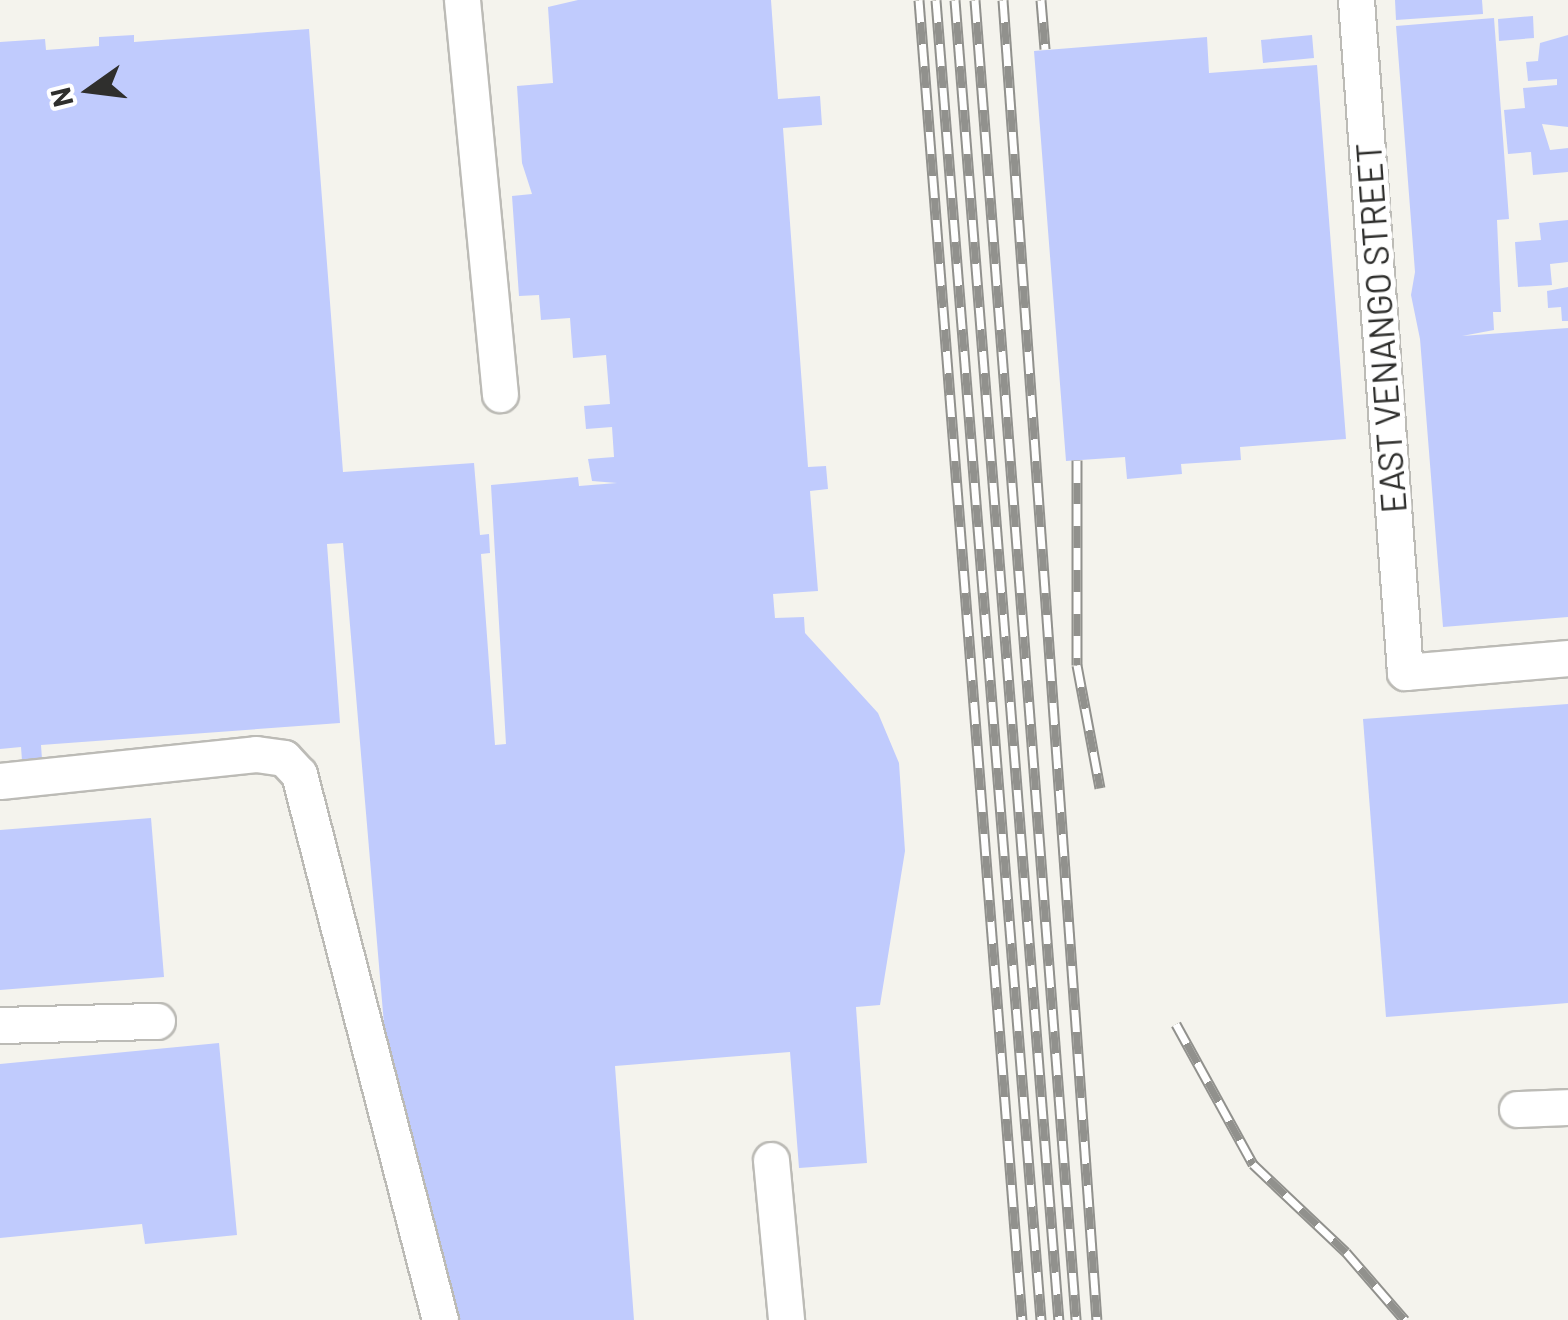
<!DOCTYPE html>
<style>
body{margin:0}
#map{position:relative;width:1568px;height:1320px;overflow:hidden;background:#f4f3ed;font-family:Barlow,sans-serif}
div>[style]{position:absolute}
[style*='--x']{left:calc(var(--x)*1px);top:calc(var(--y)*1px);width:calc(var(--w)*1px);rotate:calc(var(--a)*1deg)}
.building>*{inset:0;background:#c0cbfd}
.roads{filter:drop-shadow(2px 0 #bcbbb6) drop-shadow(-2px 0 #bcbbb6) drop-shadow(0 2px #bcbbb6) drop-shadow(0 -2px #bcbbb6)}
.minor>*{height:35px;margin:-17.5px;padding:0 17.5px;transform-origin:17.5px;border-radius:17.5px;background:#fff}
.rail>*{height:11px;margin-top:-5.5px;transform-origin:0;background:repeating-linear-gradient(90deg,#fff 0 22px,#91918d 0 44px);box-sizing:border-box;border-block:2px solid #91918d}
span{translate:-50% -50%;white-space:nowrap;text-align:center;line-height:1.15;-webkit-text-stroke:10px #fff;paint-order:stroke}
.street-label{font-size:35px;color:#2f2f2d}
.north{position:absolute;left:40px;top:40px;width:100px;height:100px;-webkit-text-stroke:8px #fff;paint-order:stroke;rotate:256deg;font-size:28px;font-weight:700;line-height:40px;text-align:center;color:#2f2f2d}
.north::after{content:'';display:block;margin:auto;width:35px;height:45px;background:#2f2f2d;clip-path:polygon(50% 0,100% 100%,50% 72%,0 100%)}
</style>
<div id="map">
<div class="building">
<i style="clip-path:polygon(578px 0,771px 0,778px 99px,820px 96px,822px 125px,783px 128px,808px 467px,826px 466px,828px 489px,810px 491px,818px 591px,773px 594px,775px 618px,804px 617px,805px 633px,878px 713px,899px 763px,905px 851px,880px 1005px,856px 1007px,867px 1163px,799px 1168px,790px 1052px,615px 1066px,634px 1320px,446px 1320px,389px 1083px,343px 543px,327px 544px,340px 723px,41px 745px,43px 773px,23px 774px,21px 747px,0 749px,0 42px,45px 39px,46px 50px,99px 46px,99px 37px,134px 35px,134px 42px,309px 29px,343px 472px,474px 463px,480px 535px,489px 534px,490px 553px,481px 554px,495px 745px,506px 744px,491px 485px,578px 477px,579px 486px,617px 483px,592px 481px,588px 459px,614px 457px,612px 427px,586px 429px,584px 406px,610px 404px,606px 355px,573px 358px,570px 318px,541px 320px,539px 295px,519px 296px,512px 196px,532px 194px,522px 163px,517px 86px,553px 83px,548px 7px)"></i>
<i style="clip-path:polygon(1395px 0,1482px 0,1483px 14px,1396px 20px)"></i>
<i style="clip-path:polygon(1533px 16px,1534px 38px,1499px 41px,1498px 19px)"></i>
<i style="clip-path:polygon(1494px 18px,1509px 219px,1497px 220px,1501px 312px,1493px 312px,1494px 330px,1462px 336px,1568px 328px,1568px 617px,1443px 627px,1420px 339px,1411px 295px,1415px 272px,1396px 26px)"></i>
<i style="clip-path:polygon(1312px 35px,1314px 58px,1263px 63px,1261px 40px)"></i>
<i style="clip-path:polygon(1568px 35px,1568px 127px,1542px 124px,1550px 150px,1568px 148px,1568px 172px,1533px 175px,1531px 152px,1508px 154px,1504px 110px,1525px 108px,1523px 88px,1557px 85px,1557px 79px,1528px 81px,1526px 62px,1538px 61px,1540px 43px)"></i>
<i style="clip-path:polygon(1207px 37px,1209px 73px,1317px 65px,1346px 439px,1240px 447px,1241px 460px,1181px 464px,1182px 474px,1127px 479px,1125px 457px,1066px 461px,1034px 51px)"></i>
<i style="clip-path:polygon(1568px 220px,1568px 262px,1550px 264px,1552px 285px,1518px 287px,1515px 242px,1541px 240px,1539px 223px)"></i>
<i style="clip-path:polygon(1568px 287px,1568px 321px,1562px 321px,1561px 307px,1548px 308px,1547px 291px)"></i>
<i style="clip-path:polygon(1568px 704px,1568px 1003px,1386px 1017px,1363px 719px)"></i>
<i style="clip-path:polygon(151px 818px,164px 977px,0 990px,0 830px)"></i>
<i style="clip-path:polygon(219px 1043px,237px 1235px,145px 1244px,142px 1224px,0 1238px,0 1064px)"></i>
</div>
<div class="roads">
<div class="minor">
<i style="--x:462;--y:0;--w:396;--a:84.5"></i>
<i style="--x:1356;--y:0;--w:674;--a:85.83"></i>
<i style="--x:1405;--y:672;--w:164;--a:-4.9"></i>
<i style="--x:0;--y:781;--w:257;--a:-6"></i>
<i style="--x:256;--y:754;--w:28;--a:8"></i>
<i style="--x:284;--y:758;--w:22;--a:47"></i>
<i style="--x:299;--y:774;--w:564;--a:75.52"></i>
<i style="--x:0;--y:1025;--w:157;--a:-1.5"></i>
<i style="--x:1517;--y:1109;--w:51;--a:-2.2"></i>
<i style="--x:771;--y:1160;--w:161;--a:84.6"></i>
</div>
</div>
<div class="rail">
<i style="--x:919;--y:0;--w:1324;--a:85.54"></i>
<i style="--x:936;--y:0;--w:1324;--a:85.45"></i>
<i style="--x:955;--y:0;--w:1324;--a:85.5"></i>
<i style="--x:975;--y:0;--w:1324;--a:85.62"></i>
<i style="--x:1003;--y:0;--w:1323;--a:85.93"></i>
<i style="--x:1041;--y:0;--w:49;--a:85.3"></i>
<i style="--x:1077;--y:460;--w:205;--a:90"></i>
<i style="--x:1077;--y:665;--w:125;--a:79.4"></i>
<i style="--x:1176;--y:1024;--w:160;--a:61.2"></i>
<i style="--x:1253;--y:1164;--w:128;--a:43.4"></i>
<i style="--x:1346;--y:1252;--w:90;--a:49.1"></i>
</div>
<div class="street-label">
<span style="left:1380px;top:328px;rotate:-94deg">EAST VENANGO STREET</span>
</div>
<div class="north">N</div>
</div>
